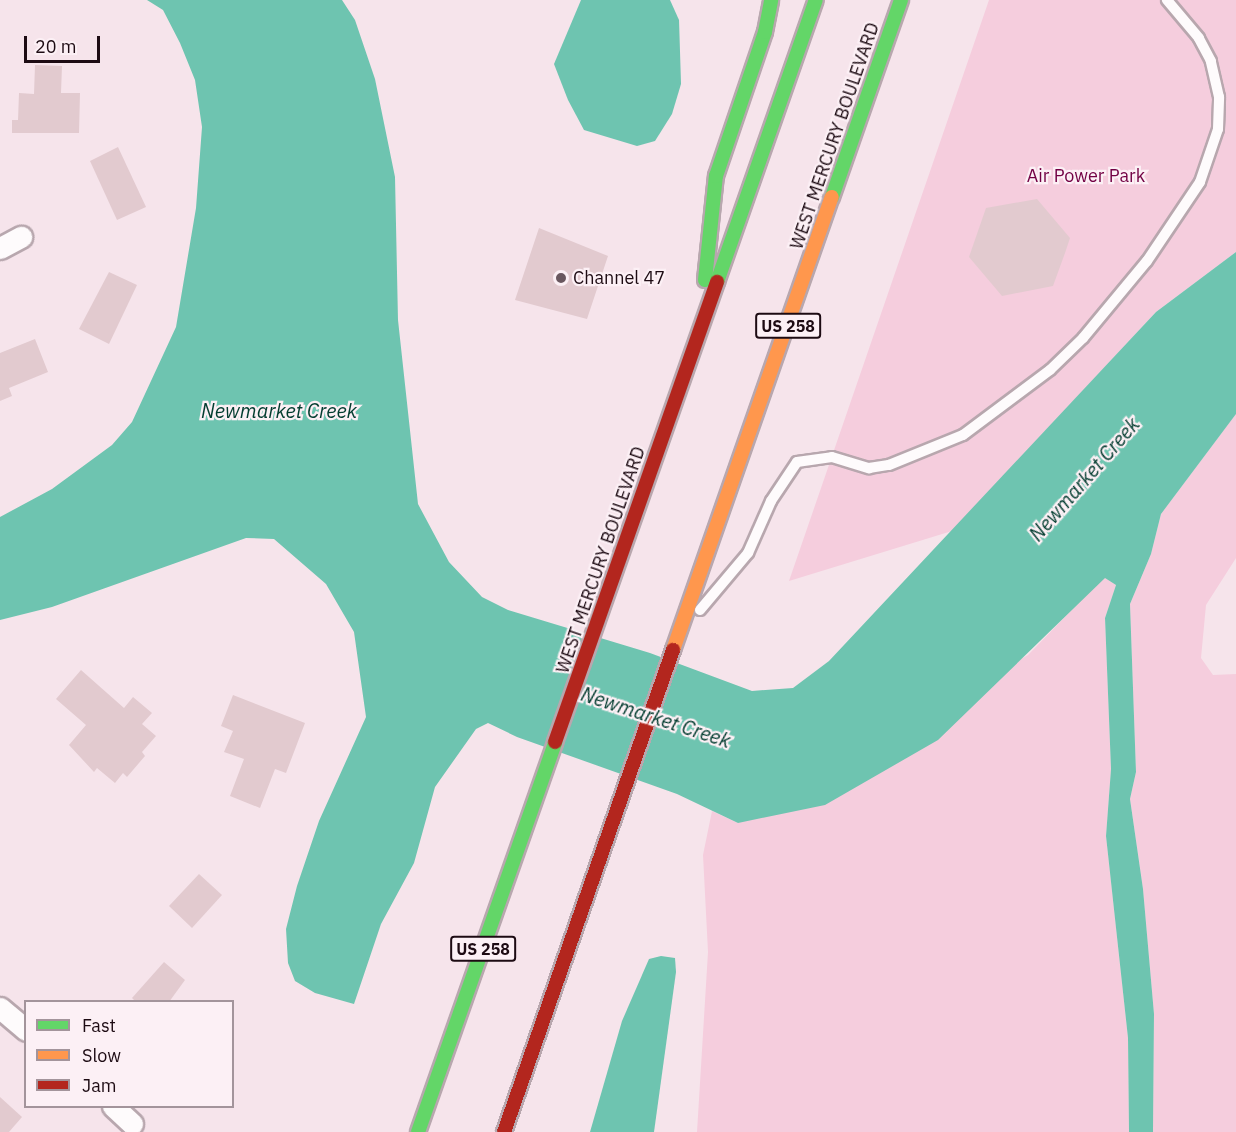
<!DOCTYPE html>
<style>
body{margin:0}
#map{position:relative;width:1236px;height:1132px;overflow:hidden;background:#f6e4eb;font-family:"IBM Plex Sans",sans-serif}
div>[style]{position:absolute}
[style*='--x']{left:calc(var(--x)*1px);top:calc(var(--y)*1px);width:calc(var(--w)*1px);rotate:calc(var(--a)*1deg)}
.green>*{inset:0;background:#f5cddd}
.water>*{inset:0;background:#6ec4b0}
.building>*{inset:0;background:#e2cacf}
.roads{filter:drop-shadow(2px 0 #b8a7ae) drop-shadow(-2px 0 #b8a7ae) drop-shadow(0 2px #b8a7ae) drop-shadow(0 -2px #b8a7ae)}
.lane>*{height:10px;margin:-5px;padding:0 5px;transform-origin:5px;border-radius:5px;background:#fefbfc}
.street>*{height:21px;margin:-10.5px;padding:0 10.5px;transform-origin:10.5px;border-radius:10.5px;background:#fefbfc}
.fast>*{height:14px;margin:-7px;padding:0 7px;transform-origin:7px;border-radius:7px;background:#63d668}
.slow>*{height:14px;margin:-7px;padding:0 7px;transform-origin:7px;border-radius:7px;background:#ff974d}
.jam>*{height:14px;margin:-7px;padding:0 7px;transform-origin:7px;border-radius:7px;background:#b3261e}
.dots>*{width:16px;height:16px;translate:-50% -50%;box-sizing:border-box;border:3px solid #fcf0f5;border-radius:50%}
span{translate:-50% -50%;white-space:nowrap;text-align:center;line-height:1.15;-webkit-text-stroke:4.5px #fcf0f5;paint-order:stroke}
.shield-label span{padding:2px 4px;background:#fcf0f5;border:2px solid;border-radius:4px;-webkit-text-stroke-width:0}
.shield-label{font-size:16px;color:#1d0b13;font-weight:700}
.street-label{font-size:18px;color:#1d0b13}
.park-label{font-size:18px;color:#720044}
.poi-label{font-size:18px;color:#1d0b13}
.left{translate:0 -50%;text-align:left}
.water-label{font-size:20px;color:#033d30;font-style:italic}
.legend{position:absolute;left:24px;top:1000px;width:210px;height:108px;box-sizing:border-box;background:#fcf0f5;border:2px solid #a3949b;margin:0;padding:8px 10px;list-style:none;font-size:18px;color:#1d0b13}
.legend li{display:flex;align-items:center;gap:12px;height:30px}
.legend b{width:30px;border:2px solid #a3949b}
.scale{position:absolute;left:24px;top:36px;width:76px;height:27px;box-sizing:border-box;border:3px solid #1d0b13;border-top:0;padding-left:8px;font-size:18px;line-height:21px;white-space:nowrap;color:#1d0b13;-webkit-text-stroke:4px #fcf0f5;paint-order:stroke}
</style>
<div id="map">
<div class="green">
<i style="clip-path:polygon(989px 0,1236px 0,1236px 252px,1156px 312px,952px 531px,789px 581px)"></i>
<i style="clip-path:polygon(1236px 414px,1236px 558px,1206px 605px,1201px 658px,1213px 675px,1236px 674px,1236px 1132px,1153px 1132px,1154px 1014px,1143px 889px,1130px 799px,1136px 772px,1130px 604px,1151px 554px,1161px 514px)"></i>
<i style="clip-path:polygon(1104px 577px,1116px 585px,1105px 618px,1111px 769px,1106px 836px,1128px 1038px,1129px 1132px,697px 1132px,708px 952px,703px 855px,712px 811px,738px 823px,1028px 655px)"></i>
</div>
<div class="water">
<i style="clip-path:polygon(147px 0,342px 0,355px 20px,375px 79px,395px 177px,398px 320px,418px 504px,449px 562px,482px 597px,508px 610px,650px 653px,752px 691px,793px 688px,829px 661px,1156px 312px,1236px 252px,1236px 414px,1161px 514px,1151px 554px,1130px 604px,1136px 772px,1130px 799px,1143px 889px,1154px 1014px,1153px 1132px,1129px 1132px,1128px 1038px,1106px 836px,1111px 769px,1105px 618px,1116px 585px,1105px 578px,938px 740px,825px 805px,738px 823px,677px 794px,517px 737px,488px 723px,476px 729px,435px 787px,414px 863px,381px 924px,354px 1004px,315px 993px,295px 981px,288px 963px,286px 929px,297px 886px,319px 821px,366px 717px,354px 632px,326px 584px,274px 539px,246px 538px,52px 607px,0 620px,0 517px,52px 489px,112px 445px,132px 422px,176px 327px,196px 208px,202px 127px,195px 80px,180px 43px,163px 10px)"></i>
<i style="clip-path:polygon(581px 0,670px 0,679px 20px,681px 84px,672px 114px,655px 141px,637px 146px,584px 130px,568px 100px,554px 64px)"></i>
<i style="clip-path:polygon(661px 956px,675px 958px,676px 972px,654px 1132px,590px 1132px,622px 1021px,649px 959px)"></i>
</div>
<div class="building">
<i style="clip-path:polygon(35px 65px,62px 66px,61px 93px,80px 93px,79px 133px,12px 133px,12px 120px,18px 120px,19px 93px,34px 94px)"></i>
<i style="clip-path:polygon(118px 147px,146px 207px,117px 220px,90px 161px)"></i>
<i style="clip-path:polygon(1037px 199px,1070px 238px,1065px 253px,1053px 286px,1002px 296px,969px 257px,986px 208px)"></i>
<i style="clip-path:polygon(539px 228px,608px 256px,587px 319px,515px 300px)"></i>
<i style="clip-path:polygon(109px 272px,137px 285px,109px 344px,79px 329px)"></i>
<i style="clip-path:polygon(35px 339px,48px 372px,9px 388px,12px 396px,0 401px,0 353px)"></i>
<i style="clip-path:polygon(81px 670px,124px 708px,133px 697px,152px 713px,142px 724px,156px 736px,142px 752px,145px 756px,127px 777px,123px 773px,115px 783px,97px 768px,94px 772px,69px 745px,86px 725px,56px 699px)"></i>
<i style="clip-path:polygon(233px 695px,305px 723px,286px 773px,275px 769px,260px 808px,230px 796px,244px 759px,224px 752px,233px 731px,221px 726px)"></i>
<i style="clip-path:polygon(199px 874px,222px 895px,192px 928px,169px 906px)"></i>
<i style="clip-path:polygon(164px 962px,185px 980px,169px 1002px,136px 1002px,132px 998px)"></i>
<i style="clip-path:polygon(0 1097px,22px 1117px,9px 1132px,0 1132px)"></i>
</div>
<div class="roads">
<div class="lane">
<i style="--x:700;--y:610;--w:75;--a:-49.9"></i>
<i style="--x:748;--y:553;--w:57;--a:-66.1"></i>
<i style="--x:771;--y:501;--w:47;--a:-56.3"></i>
<i style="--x:797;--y:462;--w:35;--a:-8"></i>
<i style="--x:832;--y:457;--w:39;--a:17"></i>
<i style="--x:869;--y:468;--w:20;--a:-9"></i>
<i style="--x:889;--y:465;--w:80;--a:-22.1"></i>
<i style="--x:963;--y:435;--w:109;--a:-36.8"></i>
<i style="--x:1050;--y:370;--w:46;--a:-44.1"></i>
<i style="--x:1083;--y:338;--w:100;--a:-50.3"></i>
<i style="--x:1147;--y:261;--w:95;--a:-56.1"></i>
<i style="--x:1200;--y:182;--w:56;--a:-71.2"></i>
<i style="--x:1218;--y:129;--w:32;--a:-88"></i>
<i style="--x:1219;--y:97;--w:37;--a:-103"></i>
<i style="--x:1211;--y:61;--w:26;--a:-118"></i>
<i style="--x:1199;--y:38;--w:50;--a:-130.1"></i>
</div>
<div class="street">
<i style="--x:0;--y:248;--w:24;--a:-28"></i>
<i style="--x:0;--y:1008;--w:34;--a:40"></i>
<i style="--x:113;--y:1106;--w:26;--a:43"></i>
</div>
<div class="fast">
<i style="--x:832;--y:197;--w:209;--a:-70.7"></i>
<i style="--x:705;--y:280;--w:105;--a:-84"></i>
<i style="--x:716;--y:176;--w:152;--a:-71.2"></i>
<i style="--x:765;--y:32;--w:33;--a:-79"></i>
<i style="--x:717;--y:282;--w:299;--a:-70.7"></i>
<i style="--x:418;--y:1132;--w:413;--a:-70.6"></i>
</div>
<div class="slow">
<i style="--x:673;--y:650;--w:480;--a:-70.7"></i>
</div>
<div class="jam">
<i style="--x:555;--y:742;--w:488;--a:-70.6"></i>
<i style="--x:504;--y:1132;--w:511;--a:-70.68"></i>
</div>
</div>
<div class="dots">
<i style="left:561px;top:278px;background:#69575f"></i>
</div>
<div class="shield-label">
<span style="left:788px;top:326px">US 258</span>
<span style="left:483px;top:949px">US 258</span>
</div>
<div class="street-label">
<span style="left:835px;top:136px;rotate:-71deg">WEST MERCURY BOULEVARD</span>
<span style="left:601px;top:560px;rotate:-71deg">WEST MERCURY BOULEVARD</span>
</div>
<div class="park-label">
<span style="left:1086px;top:176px">Air Power Park</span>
</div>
<div class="poi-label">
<span class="left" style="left:573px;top:278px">Channel 47</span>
</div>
<div class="water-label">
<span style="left:279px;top:410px">Newmarket Creek</span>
<span style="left:1084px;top:479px;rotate:-49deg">Newmarket Creek</span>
<span style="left:656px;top:717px;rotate:18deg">Newmarket Creek</span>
</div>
<ul class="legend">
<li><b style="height:8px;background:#63d668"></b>Fast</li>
<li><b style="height:8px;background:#ff974d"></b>Slow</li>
<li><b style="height:8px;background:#b3261e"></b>Jam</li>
</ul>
<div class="scale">20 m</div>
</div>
